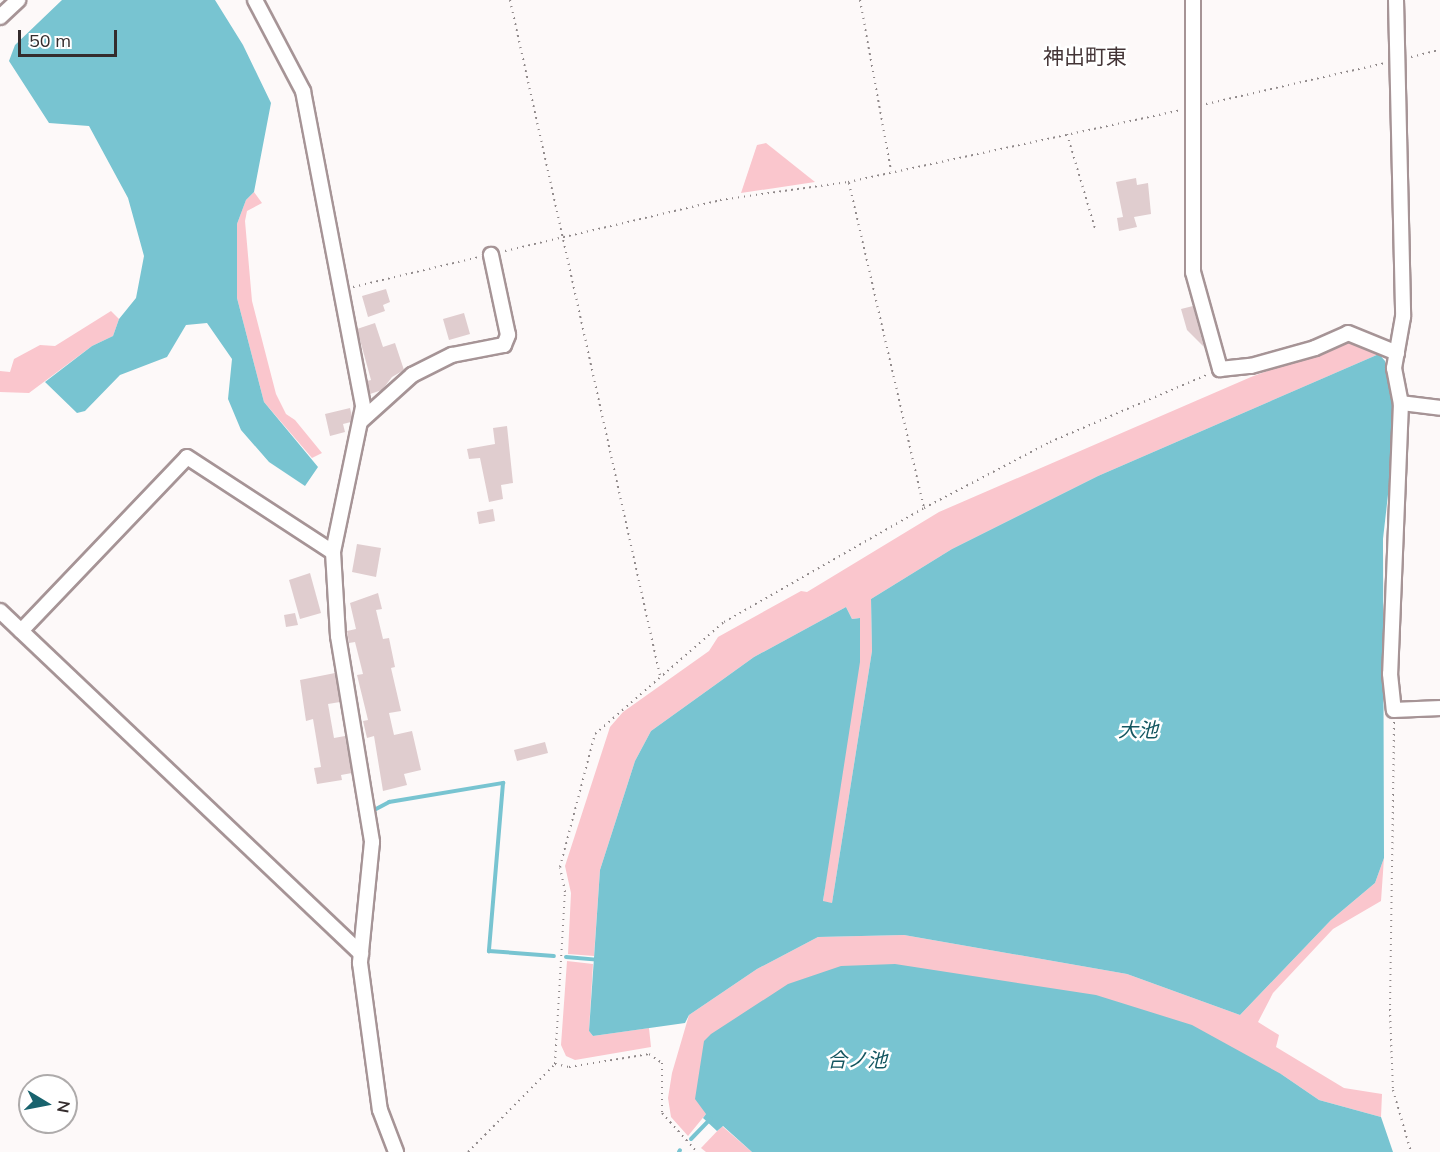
<!DOCTYPE html>
<meta charset="utf-8">
<style>
body{margin:0}
#map{position:relative;width:1440px;height:1152px;overflow:hidden;background:#fdf9f9;font-family:Mulish,"Noto Sans JP",sans-serif}
div>[style]{position:absolute}
[style*='--x']{left:calc(var(--x)*1px);top:calc(var(--y)*1px);width:calc(var(--w)*1px);rotate:calc(var(--a)*1deg)}
.green>*{inset:0;background:#fac6cd}
.water>*{inset:0;background:#78c4d1}
.stream>*{height:4px;margin:-2px;padding:0 2px;transform-origin:2px;border-radius:2px;background:#78c4d1}
.building>*{inset:0;background:#e0cdcf}
.path>*{height:2px;margin-top:-1px;transform-origin:0;background:repeating-linear-gradient(90deg,#90898a 0 1.5px,transparent 0 6px)}
.roads{filter:drop-shadow(2px 0 #a69496) drop-shadow(-2px 0 #a69496) drop-shadow(0 2px #a69496) drop-shadow(0 -2px #a69496)}
.minor>*{height:14px;margin:-7px;padding:0 7px;transform-origin:7px;border-radius:7px;background:#fff}
span{translate:-50% -50%;white-space:nowrap;text-align:center;line-height:1.15;-webkit-text-stroke:5px #fff;paint-order:stroke}
.water-label{font-size:20px;color:#145660;font-style:italic}
.quarter-label{font-size:21px;color:#433436}
.north{position:absolute;left:18px;top:1074px;width:60px;height:60px;box-sizing:border-box;background:#fff;border:2px solid #aeabab;border-radius:50%;rotate:100deg;font-size:16px;font-weight:700;line-height:24px;text-align:center;color:#342c2d}
.north::after{content:'';display:block;margin:auto;width:21px;height:27px;background:#18636e;clip-path:polygon(50% 0,100% 100%,50% 72%,0 100%)}
.scale{position:absolute;left:18px;top:30px;width:99px;height:27px;box-sizing:border-box;border:3px solid #342c2d;border-top:0;padding-left:8px;font-size:18px;line-height:21px;white-space:nowrap;color:#342c2d;-webkit-text-stroke:4px #fff;paint-order:stroke}
</style>
<div id="map">
<div class="green">
<i style="clip-path:polygon(766px 143px,815px 182px,741px 193px,757px 145px)"></i>
<i style="clip-path:polygon(254px 192px,262px 203px,247px 211px,245px 221px,252px 301px,276px 394px,286px 414px,295px 420px,322px 453px,312px 458px,264px 402px,237px 298px,237px 224px,246px 200px)"></i>
<i style="clip-path:polygon(111px 311px,119px 319px,113px 336px,92px 346px,29px 393px,0 392px,0 371px,10px 372px,14px 359px,40px 345px,55px 346px)"></i>
<i style="clip-path:polygon(1347px 342px,1364px 343px,1379px 354px,1098px 476px,952px 549px,871px 599px,872px 651px,832px 903px,823px 902px,859px 618px,852px 619px,846px 607px,754px 657px,651px 731px,635px 761px,600px 870px,594px 956px,568px 954px,571px 893px,565px 866px,610px 727px,623px 712px,709px 651px,718px 637px,801px 591px,807px 592px,939px 512px,1251px 377px)"></i>
<i style="clip-path:polygon(1384px 858px,1381px 901px,1333px 929px,1273px 993px,1258px 1022px,1279px 1035px,1276px 1047px,1344px 1088px,1382px 1094px,1381px 1117px,1319px 1100px,1281px 1074px,706px 1114px,688px 1136px,671px 1117px,668px 1098px,672px 1073px,689px 1015px,757px 969px,818px 937px,904px 935px,1127px 974px,1240px 1015px,1331px 920px,1375px 883px)"></i>
<i style="clip-path:polygon(567px 961px,593px 964px,589px 1031px,593px 1036px,649px 1028px,651px 1047px,575px 1060px,566px 1056px,561px 1045px)"></i>
<i style="clip-path:polygon(722px 1126px,752px 1152px,706px 1152px,701px 1148px)"></i>
</div>
<div class="water">
<i style="clip-path:polygon(62px 0,215px 0,243px 45px,271px 103px,254px 192px,246px 200px,237px 224px,237px 298px,264px 402px,318px 467px,305px 486px,269px 462px,241px 430px,228px 399px,232px 359px,207px 323px,186px 325px,167px 357px,120px 375px,85px 411px,77px 413px,45px 382px,92px 346px,113px 336px,119px 319px,136px 298px,144px 256px,128px 198px,89px 126px,49px 123px,9px 61px,15px 45px)"></i>
<i style="clip-path:polygon(1379px 354px,1385px 361px,1396px 424px,1383px 539px,1384px 858px,1375px 883px,1331px 920px,1240px 1015px,1127px 974px,904px 935px,818px 937px,757px 969px,689px 1015px,685px 1023px,593px 1036px,589px 1031px,600px 870px,635px 761px,651px 731px,754px 657px,846px 607px,852px 619px,860px 618px,860px 662px,823px 901px,832px 903px,872px 651px,871px 599px,952px 549px,1098px 476px)"></i>
<i style="clip-path:polygon(895px 964px,1096px 995px,1192px 1025px,1281px 1074px,1319px 1100px,1381px 1117px,1393px 1152px,752px 1152px,723px 1126px,717px 1131px,703px 1118px,706px 1114px,695px 1099px,704px 1041px,711px 1034px,788px 984px,841px 966px)"></i>
</div>
<div class="stream">
<i style="--x:376;--y:809;--w:15;--a:-28"></i>
<i style="--x:389;--y:802;--w:116;--a:-9.5"></i>
<i style="--x:503;--y:783;--w:169;--a:94.8"></i>
<i style="--x:489;--y:951;--w:65;--a:4.4"></i>
<i style="--x:566;--y:957;--w:33;--a:5"></i>
<i style="--x:691;--y:1139;--w:28;--a:-46"></i>
<i style="--x:679;--y:1152;--w:2;--a:-63"></i>
</div>
<div class="building">
<i style="clip-path:polygon(1136px 178px,1137px 185px,1148px 183px,1151px 214px,1134px 217px,1137px 227px,1119px 231px,1117px 218px,1123px 217px,1116px 182px)"></i>
<i style="clip-path:polygon(386px 289px,390px 302px,383px 305px,385px 311px,368px 317px,362px 296px)"></i>
<i style="clip-path:polygon(1193px 306px,1204px 347px,1187px 330px,1181px 309px)"></i>
<i style="clip-path:polygon(464px 313px,470px 334px,449px 340px,443px 319px)"></i>
<i style="clip-path:polygon(375px 323px,383px 347px,395px 343px,404px 370px,392px 377px,382px 390px,370px 394px,367px 381px,371px 380px,357px 329px)"></i>
<i style="clip-path:polygon(350px 408px,352px 416px,351px 422px,343px 424px,345px 432px,330px 436px,325px 414px)"></i>
<i style="clip-path:polygon(507px 426px,513px 483px,501px 485px,503px 499px,489px 502px,480px 458px,469px 459px,467px 449px,495px 444px,493px 428px)"></i>
<i style="clip-path:polygon(493px 509px,495px 521px,479px 524px,477px 512px)"></i>
<i style="clip-path:polygon(357px 544px,381px 548px,376px 577px,352px 572px)"></i>
<i style="clip-path:polygon(310px 573px,321px 613px,300px 619px,289px 580px)"></i>
<i style="clip-path:polygon(378px 593px,382px 609px,376px 610px,383px 639px,389px 638px,395px 667px,391px 668px,401px 711px,389px 713px,394px 735px,412px 731px,421px 770px,404px 774px,407px 785px,383px 791px,374px 736px,367px 738px,363px 721px,368px 720px,357px 675px,363px 674px,355px 642px,349px 643px,347px 631px,356px 629px,350px 603px)"></i>
<i style="clip-path:polygon(295px 613px,298px 625px,286px 627px,284px 615px)"></i>
<i style="clip-path:polygon(335px 673px,340px 702px,328px 704px,334px 738px,345px 736px,352px 773px,341px 775px,342px 780px,317px 784px,314px 768px,321px 767px,313px 719px,306px 721px,300px 680px)"></i>
<i style="clip-path:polygon(545px 742px,548px 753px,517px 761px,514px 750px)"></i>
</div>
<div class="path">
<i style="--x:510;--y:0;--w:692;--a:77.49"></i>
<i style="--x:860;--y:0;--w:174;--a:79.7"></i>
<i style="--x:1411;--y:57;--w:30;--a:-14"></i>
<i style="--x:1206;--y:104;--w:184;--a:-12.9"></i>
<i style="--x:1067;--y:134;--w:102;--a:73.5"></i>
<i style="--x:849;--y:183;--w:334;--a:77"></i>
<i style="--x:505;--y:251;--w:221;--a:-13.3"></i>
<i style="--x:720;--y:200;--w:129;--a:-8"></i>
<i style="--x:848;--y:182;--w:340;--a:-12.2"></i>
<i style="--x:353;--y:287;--w:130;--a:-13.4"></i>
<i style="--x:1394;--y:722;--w:287;--a:90.8"></i>
<i style="--x:1390;--y:1009;--w:81;--a:87.9"></i>
<i style="--x:1393;--y:1090;--w:65;--a:73.8"></i>
<i style="--x:555;--y:1064;--w:14;--a:12"></i>
<i style="--x:569;--y:1067;--w:81;--a:-9.2"></i>
<i style="--x:649;--y:1054;--w:16;--a:35"></i>
<i style="--x:662;--y:1063;--w:50;--a:90"></i>
<i style="--x:662;--y:1113;--w:52;--a:48.1"></i>
<i style="--x:468;--y:1152;--w:124;--a:-45.3"></i>
<i style="--x:555;--y:1064;--w:172;--a:-86.7"></i>
<i style="--x:565;--y:892;--w:25;--a:-101"></i>
<i style="--x:560;--y:867;--w:138;--a:-75.3"></i>
<i style="--x:595;--y:734;--w:171;--a:-41"></i>
<i style="--x:724;--y:622;--w:230;--a:-29.7"></i>
<i style="--x:924;--y:508;--w:142;--a:-27.6"></i>
<i style="--x:1050;--y:442;--w:173;--a:-23.2"></i>
</div>
<div class="roads">
<div class="minor">
<i style="--x:255;--y:0;--w:103;--a:62.2"></i>
<i style="--x:303;--y:91;--w:322;--a:79.2"></i>
<i style="--x:363;--y:407;--w:148;--a:101.7"></i>
<i style="--x:333;--y:552;--w:84;--a:86.6"></i>
<i style="--x:338;--y:636;--w:209;--a:80.6"></i>
<i style="--x:372;--y:842;--w:122;--a:95.7"></i>
<i style="--x:360;--y:963;--w:148;--a:82.3"></i>
<i style="--x:380;--y:1110;--w:45;--a:69.1"></i>
<i style="--x:1193;--y:0;--w:272;--a:90"></i>
<i style="--x:1193;--y:272;--w:101;--a:74.4"></i>
<i style="--x:1220;--y:369;--w:31;--a:-6"></i>
<i style="--x:1251;--y:366;--w:66;--a:-15.7"></i>
<i style="--x:1315;--y:348;--w:36;--a:-24"></i>
<i style="--x:1348;--y:333;--w:53;--a:22.2"></i>
<i style="--x:1396;--y:0;--w:317;--a:88.7"></i>
<i style="--x:1403;--y:317;--w:52;--a:100"></i>
<i style="--x:1394;--y:368;--w:36;--a:79"></i>
<i style="--x:1401;--y:403;--w:271;--a:92.3"></i>
<i style="--x:1390;--y:674;--w:36;--a:84"></i>
<i style="--x:1394;--y:710;--w:46;--a:-2.5"></i>
<i style="--x:0;--y:17;--w:25;--a:-43"></i>
<i style="--x:1401;--y:403;--w:39;--a:7"></i>
<i style="--x:361;--y:421;--w:69;--a:-42"></i>
<i style="--x:412;--y:375;--w:45;--a:-26.6"></i>
<i style="--x:452;--y:355;--w:53;--a:-10.9"></i>
<i style="--x:504;--y:345;--w:11;--a:-68"></i>
<i style="--x:508;--y:335;--w:82;--a:-102"></i>
<i style="--x:0;--y:611;--w:498;--a:43.5"></i>
<i style="--x:21;--y:631;--w:240;--a:-46.3"></i>
<i style="--x:187;--y:457;--w:174;--a:33.1"></i>
</div>
</div>
<div class="water-label">
<span style="left:1138px;top:729px">大池</span>
<span style="left:857px;top:1059px">合ノ池</span>
</div>
<div class="quarter-label">
<span style="left:1085px;top:56px">神出町東</span>
</div>
<div class="north">N</div>
<div class="scale">50 m</div>
</div>
